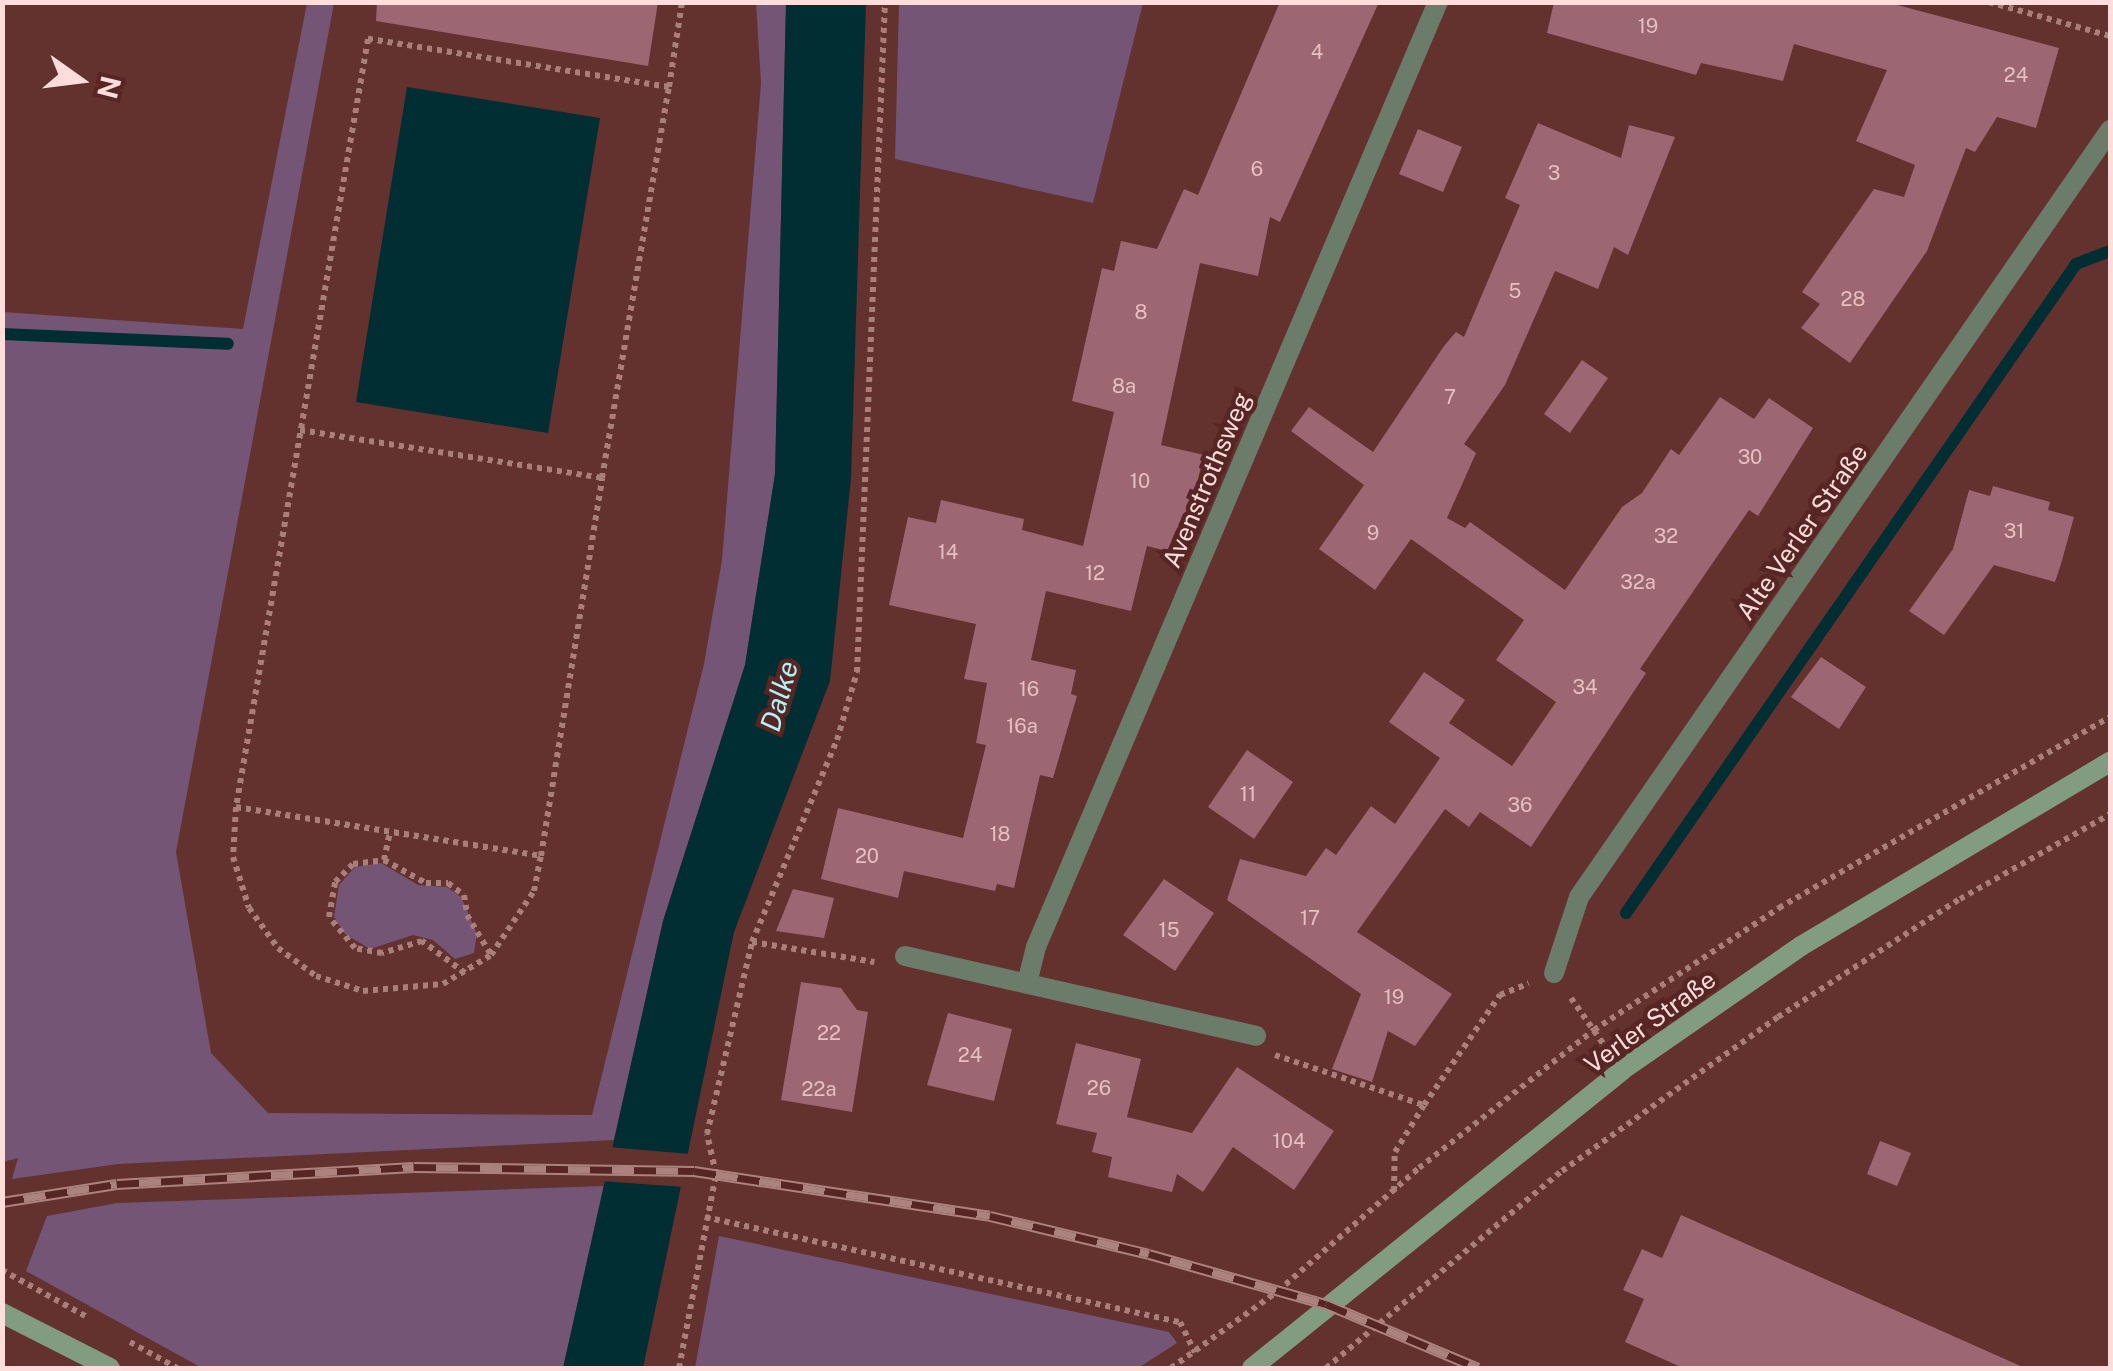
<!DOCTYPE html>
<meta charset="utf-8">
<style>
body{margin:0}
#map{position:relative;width:2113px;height:1371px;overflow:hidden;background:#63312e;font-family:"Public Sans",sans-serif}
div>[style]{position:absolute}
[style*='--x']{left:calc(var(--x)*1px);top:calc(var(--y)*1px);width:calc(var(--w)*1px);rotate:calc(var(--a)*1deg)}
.green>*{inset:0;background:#745576}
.water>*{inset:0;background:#002e32}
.pier>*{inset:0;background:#63312e}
.stream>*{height:12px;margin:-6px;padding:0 6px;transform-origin:6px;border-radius:6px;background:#002e32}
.building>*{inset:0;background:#9d6673}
.path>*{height:6px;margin-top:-3px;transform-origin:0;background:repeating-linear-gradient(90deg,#a97e7b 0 5px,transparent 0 10px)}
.street>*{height:20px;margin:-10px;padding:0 10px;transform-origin:10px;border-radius:10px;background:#6b7c6b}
.secondary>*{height:20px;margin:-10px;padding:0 10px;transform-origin:10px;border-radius:10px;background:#829c81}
.rail>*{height:11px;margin-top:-5.5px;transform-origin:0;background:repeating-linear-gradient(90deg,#572624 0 22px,#ac827f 0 44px);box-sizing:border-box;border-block:2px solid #ac827f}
span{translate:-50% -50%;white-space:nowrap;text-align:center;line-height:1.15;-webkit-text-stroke:9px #572624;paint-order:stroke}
.number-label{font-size:20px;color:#e6bfc0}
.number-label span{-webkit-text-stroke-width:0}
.street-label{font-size:25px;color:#feddda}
.water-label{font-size:28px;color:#b0f2f9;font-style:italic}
.frame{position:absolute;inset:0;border:5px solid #feddda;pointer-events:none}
.north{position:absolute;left:30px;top:30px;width:100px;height:100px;-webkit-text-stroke:8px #572624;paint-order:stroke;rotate:104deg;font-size:28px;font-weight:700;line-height:40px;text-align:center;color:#feddda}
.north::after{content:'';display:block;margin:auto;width:35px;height:45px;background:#feddda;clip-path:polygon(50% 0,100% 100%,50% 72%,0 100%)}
</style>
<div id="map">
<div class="green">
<i style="clip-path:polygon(307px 3px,334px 3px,176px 852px,211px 1053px,268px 1113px,592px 1115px,704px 664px,722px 560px,761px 83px,756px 3px,786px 3px,775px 474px,745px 665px,663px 921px,614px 1140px,118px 1164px,12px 1179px,18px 1158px,3px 1162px,3px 312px,243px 329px)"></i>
<i style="clip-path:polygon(899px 3px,1143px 3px,1093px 203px,895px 159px)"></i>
<i style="clip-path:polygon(381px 863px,418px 885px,447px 887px,461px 897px,477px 934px,474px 953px,455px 959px,433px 940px,413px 935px,370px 949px,345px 934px,334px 917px,339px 885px,355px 867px)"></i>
<i style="clip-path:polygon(604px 1186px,563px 1368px,202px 1368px,26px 1271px,47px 1216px,117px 1203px)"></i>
<i style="clip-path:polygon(719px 1236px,1169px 1332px,1177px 1343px,1138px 1368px,695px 1368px)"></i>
</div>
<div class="water">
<i style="clip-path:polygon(786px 3px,866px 3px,851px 478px,830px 681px,734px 932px,643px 1368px,563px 1368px,663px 921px,745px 665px,775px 474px)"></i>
<i style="clip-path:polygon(407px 87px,600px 118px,548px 433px,356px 402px)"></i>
</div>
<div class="pier">
<i style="clip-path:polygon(608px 1147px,691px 1154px,684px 1187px,600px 1181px)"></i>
</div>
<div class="stream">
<i style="--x:2;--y:334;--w:226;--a:2.5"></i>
<i style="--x:1626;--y:913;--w:790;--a:-55.26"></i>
<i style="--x:2076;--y:264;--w:36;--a:-21"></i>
</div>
<div class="building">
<i style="clip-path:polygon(377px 2px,658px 2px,648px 66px,376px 21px)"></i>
<i style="clip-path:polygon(1280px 2px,1379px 2px,1280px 222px,1270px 217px,1258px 276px,1200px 263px,1161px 445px,1204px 455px,1179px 554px,1147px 546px,1131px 611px,1046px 591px,1031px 660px,1076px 670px,1071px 694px,1077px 696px,1053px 778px,1040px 775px,1014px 888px,997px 884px,995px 891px,904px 871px,898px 898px,821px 879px,838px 808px,963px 838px,986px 745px,976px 743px,987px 683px,964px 679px,976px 624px,889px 605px,908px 517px,936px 523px,941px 500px,1024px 519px,1022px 530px,1083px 546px,1114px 412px,1072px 401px,1102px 268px,1114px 271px,1121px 241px,1157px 249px,1184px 189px,1198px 195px)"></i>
<i style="clip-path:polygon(1554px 2px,1886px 2px,2059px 48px,2036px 128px,1997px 117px,1975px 152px,1966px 148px,1927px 251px,1850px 363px,1801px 328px,1820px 304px,1802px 292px,1874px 189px,1904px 197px,1915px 165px,1856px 141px,1887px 70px,1794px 44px,1783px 81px,1701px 63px,1696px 75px,1547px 33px)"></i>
<i style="clip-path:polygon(1538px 123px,1621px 158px,1629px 125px,1675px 137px,1628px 255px,1614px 247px,1598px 289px,1555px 271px,1505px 385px,1464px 444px,1476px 453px,1447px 518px,1465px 528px,1470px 522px,1565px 590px,1622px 507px,1642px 493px,1671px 449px,1679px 455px,1720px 397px,1754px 419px,1769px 398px,1813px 428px,1758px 516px,1749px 510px,1640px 669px,1646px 673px,1531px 847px,1480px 812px,1469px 827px,1445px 809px,1357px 932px,1452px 994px,1415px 1046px,1388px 1031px,1372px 1082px,1332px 1069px,1361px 994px,1227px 900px,1240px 859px,1306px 876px,1326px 848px,1336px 855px,1371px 806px,1395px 824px,1440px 758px,1389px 722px,1424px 672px,1465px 700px,1449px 723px,1512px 766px,1556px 702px,1496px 660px,1524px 620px,1411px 539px,1375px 590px,1319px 549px,1364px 485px,1291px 431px,1309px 407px,1373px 452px,1444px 346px,1456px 332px,1464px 337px,1520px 205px,1505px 198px)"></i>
<i style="clip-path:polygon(1418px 129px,1462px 147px,1443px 192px,1399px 174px)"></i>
<i style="clip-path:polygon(1582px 360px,1608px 378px,1570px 433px,1544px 414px)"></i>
<i style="clip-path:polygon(1993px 486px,2050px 502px,2048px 510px,2074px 517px,2061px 564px,2055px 582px,1994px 565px,1944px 635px,1909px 611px,1953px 549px,1969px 490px,1990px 496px)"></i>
<i style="clip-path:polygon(1821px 657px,1866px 687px,1839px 729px,1791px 697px)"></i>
<i style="clip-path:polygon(1247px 750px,1293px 782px,1254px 839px,1208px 807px)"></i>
<i style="clip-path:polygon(1164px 879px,1214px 913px,1175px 971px,1123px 935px)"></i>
<i style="clip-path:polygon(793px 889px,834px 898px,824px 938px,776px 931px)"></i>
<i style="clip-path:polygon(801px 982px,841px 988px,857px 1010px,868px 1012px,852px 1112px,781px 1100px)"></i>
<i style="clip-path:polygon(948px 1013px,1012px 1029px,994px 1101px,927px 1085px)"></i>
<i style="clip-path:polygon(1076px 1043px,1141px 1059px,1127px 1117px,1192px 1133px,1237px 1067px,1334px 1131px,1294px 1190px,1233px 1147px,1203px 1192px,1177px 1174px,1172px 1192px,1108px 1177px,1112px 1157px,1092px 1152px,1097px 1133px,1056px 1124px)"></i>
<i style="clip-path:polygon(1880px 1141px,1911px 1153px,1897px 1186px,1867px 1174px)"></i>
<i style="clip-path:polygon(1681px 1215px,2025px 1368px,1683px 1368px,1625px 1342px,1644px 1299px,1623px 1290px,1642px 1249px,1662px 1258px)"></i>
</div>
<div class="path">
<i style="--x:1989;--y:2;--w:126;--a:15.7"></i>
<i style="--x:669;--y:87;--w:305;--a:-170.9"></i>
<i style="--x:368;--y:39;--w:779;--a:99.75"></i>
<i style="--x:236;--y:807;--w:50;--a:93.4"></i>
<i style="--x:233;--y:857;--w:53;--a:72.6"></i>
<i style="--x:249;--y:908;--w:49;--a:54.1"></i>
<i style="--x:278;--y:948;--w:47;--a:36.4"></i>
<i style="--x:316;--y:976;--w:49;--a:17.7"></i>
<i style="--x:363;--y:991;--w:80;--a:-5"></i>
<i style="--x:443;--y:984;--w:56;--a:-31.1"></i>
<i style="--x:491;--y:955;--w:77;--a:-56.1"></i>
<i style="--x:534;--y:891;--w:36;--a:-79"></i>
<i style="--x:541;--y:856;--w:383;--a:-80.8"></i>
<i style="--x:602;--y:478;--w:397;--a:-80.3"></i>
<i style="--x:669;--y:87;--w:86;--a:-81.3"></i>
<i style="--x:300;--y:430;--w:306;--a:9"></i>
<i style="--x:236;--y:807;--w:309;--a:9.1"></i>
<i style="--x:384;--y:860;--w:29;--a:-78"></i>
<i style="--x:752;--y:942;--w:124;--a:9.3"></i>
<i style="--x:465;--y:973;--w:54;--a:-143.3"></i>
<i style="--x:422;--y:941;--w:42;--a:163.3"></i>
<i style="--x:382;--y:953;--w:27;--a:-170"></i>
<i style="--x:355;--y:948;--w:40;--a:-130"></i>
<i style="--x:329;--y:917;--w:36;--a:-80"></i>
<i style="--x:335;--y:882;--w:25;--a:-45"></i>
<i style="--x:353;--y:864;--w:31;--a:-7"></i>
<i style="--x:384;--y:860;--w:48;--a:28.7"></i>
<i style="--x:426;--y:883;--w:22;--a:0"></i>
<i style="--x:448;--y:883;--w:20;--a:37"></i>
<i style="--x:464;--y:895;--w:20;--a:81"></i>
<i style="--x:467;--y:915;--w:47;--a:59"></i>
<i style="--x:1571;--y:998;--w:57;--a:54.9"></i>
<i style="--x:1275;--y:1055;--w:157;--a:18.6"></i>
<i style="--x:1394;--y:1191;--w:39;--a:-89"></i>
<i style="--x:1395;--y:1152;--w:55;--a:-58.3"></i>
<i style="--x:1424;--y:1105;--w:134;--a:-55.4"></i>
<i style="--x:1500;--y:995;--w:31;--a:-22"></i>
<i style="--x:705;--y:1217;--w:486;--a:12.5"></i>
<i style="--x:1180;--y:1322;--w:34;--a:64"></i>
<i style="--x:2;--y:1270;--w:99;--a:28.9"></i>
<i style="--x:130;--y:1342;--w:54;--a:29"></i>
<i style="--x:679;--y:1368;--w:197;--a:-79.2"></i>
<i style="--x:716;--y:1174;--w:41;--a:-102.7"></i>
<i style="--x:707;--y:1134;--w:197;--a:-76.8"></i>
<i style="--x:752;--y:942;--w:219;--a:-67.2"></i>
<i style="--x:837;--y:740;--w:71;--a:-73.6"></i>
<i style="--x:857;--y:672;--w:671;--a:-87.61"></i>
<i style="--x:1171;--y:1368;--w:132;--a:-35.7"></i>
<i style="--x:1278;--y:1291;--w:187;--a:-41.1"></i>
<i style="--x:1419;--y:1168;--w:223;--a:-38.3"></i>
<i style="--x:1594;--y:1030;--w:222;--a:-33.4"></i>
<i style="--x:1779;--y:908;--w:382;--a:-30"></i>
<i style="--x:1326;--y:1368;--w:307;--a:-39.9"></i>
<i style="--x:1562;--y:1171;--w:265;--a:-35.5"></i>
<i style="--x:1778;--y:1017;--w:217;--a:-33"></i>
<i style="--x:1960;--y:899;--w:172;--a:-29.5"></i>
</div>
<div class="street">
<i style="--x:905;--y:956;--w:360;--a:12.8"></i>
<i style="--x:1554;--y:973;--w:80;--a:-71.8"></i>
<i style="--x:1579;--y:897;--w:933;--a:-55.3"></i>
<i style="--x:1028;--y:979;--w:33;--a:-76"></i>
<i style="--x:1036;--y:947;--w:1027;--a:-66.96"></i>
</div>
<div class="secondary">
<i style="--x:2;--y:1313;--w:121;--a:27"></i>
<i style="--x:1252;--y:1368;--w:475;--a:-38.8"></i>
<i style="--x:1622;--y:1070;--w:218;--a:-34.7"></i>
<i style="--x:1801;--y:946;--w:360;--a:-30.8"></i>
</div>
<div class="rail">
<i style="--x:2;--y:1202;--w:116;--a:-8.9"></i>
<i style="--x:117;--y:1184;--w:297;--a:-3.3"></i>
<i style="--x:414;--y:1167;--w:280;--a:0.8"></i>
<i style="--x:694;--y:1171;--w:299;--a:8.6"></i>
<i style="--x:990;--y:1216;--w:163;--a:13.4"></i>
<i style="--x:1149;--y:1254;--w:184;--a:15.8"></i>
<i style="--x:1326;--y:1304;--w:165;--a:22.8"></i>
</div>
<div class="number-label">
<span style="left:1648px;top:26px">19</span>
<span style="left:1317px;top:52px">4</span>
<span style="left:2016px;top:75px">24</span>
<span style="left:1257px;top:169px">6</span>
<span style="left:1554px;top:173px">3</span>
<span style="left:1515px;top:291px">5</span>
<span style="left:1853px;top:299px">28</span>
<span style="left:1141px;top:312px">8</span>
<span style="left:1124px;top:386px">8a</span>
<span style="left:1450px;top:397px">7</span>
<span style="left:1750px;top:457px">30</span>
<span style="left:1140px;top:481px">10</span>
<span style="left:2014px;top:531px">31</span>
<span style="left:1373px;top:533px">9</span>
<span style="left:1666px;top:536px">32</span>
<span style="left:948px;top:552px">14</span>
<span style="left:1095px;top:573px">12</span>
<span style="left:1638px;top:582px">32a</span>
<span style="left:1585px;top:687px">34</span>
<span style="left:1029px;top:689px">16</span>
<span style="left:1022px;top:726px">16a</span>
<span style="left:1248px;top:794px">11</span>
<span style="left:1520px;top:805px">36</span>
<span style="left:1000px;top:834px">18</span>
<span style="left:867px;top:856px">20</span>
<span style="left:1310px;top:918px">17</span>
<span style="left:1169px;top:930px">15</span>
<span style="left:1394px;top:997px">19</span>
<span style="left:829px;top:1033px">22</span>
<span style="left:970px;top:1055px">24</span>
<span style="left:1099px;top:1088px">26</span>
<span style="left:819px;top:1089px">22a</span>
<span style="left:1289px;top:1141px">104</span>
</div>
<div class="street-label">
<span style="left:1207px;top:480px;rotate:-67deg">Avenstrothsweg</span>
<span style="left:1802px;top:532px;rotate:-55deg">Alte Verler Straße</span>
<span style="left:1650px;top:1022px;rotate:-36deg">Verler Straße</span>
</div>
<div class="water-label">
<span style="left:779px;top:696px;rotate:-74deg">Dalke</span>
</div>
<div class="frame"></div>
<div class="north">N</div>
</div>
